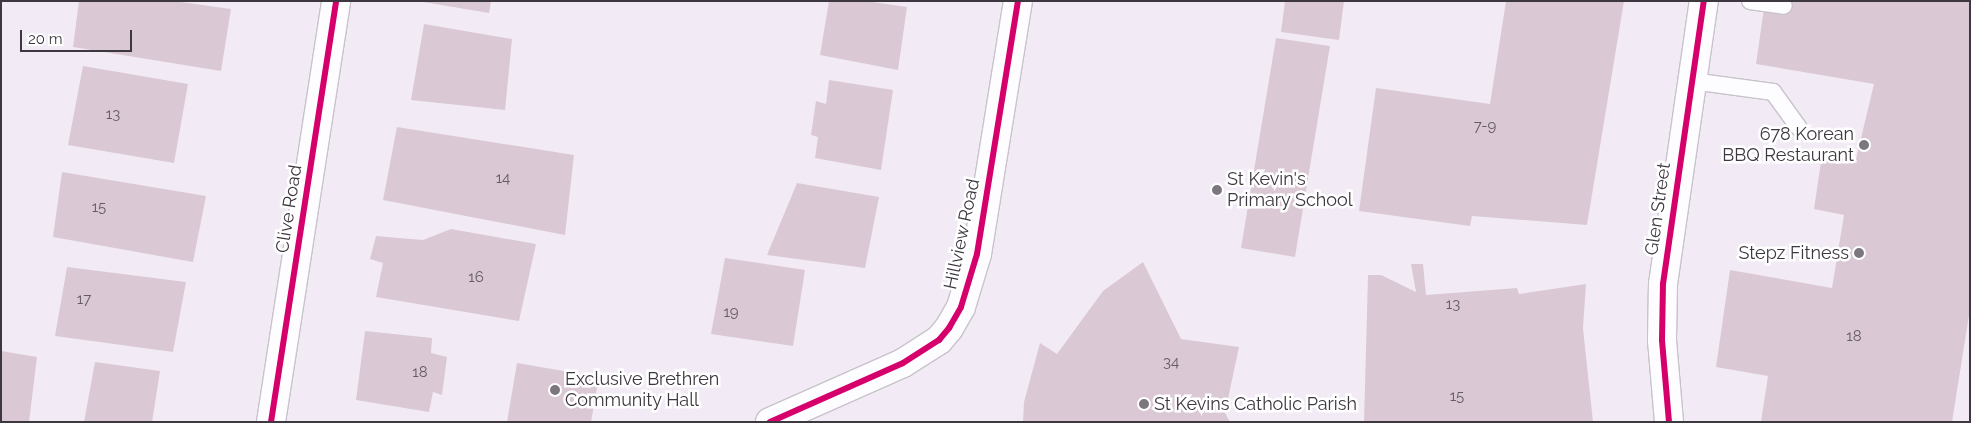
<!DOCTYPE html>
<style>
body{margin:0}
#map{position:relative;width:1971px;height:423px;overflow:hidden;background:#f2ebf6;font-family:Raleway,sans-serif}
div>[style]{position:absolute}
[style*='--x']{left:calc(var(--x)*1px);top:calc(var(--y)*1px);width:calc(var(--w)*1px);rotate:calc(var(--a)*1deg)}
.building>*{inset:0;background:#dac9d5}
.roads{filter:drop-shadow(1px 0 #c8c2cb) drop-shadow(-1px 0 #c8c2cb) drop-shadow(0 1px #c8c2cb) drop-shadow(0 -1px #c8c2cb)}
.service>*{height:16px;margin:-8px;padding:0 8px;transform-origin:8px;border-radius:8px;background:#fdfcfe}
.minor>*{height:28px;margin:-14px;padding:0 14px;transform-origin:14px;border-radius:14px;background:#fdfcfe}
.tertiary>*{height:28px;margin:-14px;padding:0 14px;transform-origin:14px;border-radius:14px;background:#fdfcfe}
.cycleway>*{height:6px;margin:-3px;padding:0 3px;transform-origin:3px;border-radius:3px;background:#d6006c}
.dots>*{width:14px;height:14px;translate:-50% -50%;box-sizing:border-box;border:2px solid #fff;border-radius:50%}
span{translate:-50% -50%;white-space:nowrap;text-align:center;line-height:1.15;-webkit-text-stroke:5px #fff;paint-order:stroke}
.number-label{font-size:15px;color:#645c64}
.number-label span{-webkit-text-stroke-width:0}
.poi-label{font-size:18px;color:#3d383f}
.right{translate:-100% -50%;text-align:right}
.left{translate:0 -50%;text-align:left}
.street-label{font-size:18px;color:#3d383f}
.frame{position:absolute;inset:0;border:2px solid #3d383f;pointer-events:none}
.scale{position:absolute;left:20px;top:30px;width:112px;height:22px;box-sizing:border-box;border:2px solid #3d383f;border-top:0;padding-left:6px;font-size:15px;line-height:18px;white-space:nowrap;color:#3d383f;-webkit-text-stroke:4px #fff;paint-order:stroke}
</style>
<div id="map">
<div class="building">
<i style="clip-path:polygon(79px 1px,174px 1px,231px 9px,221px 71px,73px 47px)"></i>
<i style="clip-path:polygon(417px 1px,491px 1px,489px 13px)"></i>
<i style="clip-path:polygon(829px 1px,866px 1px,907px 7px,898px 70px,820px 55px)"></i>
<i style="clip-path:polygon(1285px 1px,1344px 1px,1339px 40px,1281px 32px)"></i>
<i style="clip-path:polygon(1506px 1px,1624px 1px,1587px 225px,1472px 216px,1470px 226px,1359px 211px,1376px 88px,1490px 104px)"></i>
<i style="clip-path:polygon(1765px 1px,1970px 1px,1970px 309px,1952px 422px,1761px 422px,1768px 376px,1716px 367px,1730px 270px,1832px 288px,1844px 215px,1814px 209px,1822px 155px,1856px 159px,1874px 84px,1756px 64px)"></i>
<i style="clip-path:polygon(424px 24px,512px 39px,505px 110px,411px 100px)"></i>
<i style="clip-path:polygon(1276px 38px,1330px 46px,1295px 257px,1241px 248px)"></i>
<i style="clip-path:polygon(83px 66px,188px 84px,174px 163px,68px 145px)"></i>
<i style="clip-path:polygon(829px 80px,893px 90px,881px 170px,815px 158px,818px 137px,811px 135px,816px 101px,826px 104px)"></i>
<i style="clip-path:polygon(397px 127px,574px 155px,565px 235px,383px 200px)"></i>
<i style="clip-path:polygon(62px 172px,206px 196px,193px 262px,53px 237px)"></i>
<i style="clip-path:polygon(797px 183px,879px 197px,865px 268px,767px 255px)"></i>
<i style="clip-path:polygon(451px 229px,536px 244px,519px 321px,376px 297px,383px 263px,370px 259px,376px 236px,423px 240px)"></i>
<i style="clip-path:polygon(725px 258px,805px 270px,793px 346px,711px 334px)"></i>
<i style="clip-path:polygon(1143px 262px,1181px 339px,1239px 347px,1225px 413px,1230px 422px,1023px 422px,1024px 402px,1040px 343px,1057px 354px,1103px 291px)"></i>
<i style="clip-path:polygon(1411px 264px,1423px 264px,1426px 295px,1517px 288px,1519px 294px,1586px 284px,1583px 328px,1593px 422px,1364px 422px,1368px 275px,1381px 275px,1416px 292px)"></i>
<i style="clip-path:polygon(67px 267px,186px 282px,173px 352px,55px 336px)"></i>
<i style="clip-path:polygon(365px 331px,432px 338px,431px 353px,447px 357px,442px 395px,433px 392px,429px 412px,356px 400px)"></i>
<i style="clip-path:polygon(1px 351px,37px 357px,29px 422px,1px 422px)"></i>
<i style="clip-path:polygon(95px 362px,160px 371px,152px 422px,84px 422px)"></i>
<i style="clip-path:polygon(517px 363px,599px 377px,591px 422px,507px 422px)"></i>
</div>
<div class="roads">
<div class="service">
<i style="--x:1750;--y:1;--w:34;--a:8"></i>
<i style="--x:1692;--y:81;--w:82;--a:7.7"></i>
<i style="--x:1773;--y:92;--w:44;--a:54.2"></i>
</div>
<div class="minor">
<i style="--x:271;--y:422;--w:426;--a:-81.2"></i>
<i style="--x:1669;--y:422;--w:82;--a:-94.9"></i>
<i style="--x:1662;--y:340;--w:56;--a:-89"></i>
<i style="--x:1663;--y:284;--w:286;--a:-81.8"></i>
</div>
<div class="tertiary">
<i style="--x:770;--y:422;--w:145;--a:-23.9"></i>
<i style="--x:903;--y:363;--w:43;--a:-32.6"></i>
<i style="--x:939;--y:340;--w:16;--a:-50"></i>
<i style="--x:949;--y:328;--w:24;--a:-60"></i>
<i style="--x:961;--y:307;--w:55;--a:-73.2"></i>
<i style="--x:977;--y:254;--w:256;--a:-80.8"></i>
</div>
</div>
<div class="cycleway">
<i style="--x:271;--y:422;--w:426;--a:-81.2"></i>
<i style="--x:770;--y:422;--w:145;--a:-23.9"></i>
<i style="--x:903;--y:363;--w:43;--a:-32.6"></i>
<i style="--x:939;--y:340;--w:16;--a:-50"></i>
<i style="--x:949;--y:328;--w:24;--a:-60"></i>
<i style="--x:961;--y:307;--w:55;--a:-73.2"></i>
<i style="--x:977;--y:254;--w:256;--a:-80.8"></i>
<i style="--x:1669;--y:422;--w:82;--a:-94.9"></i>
<i style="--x:1662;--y:340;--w:56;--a:-89"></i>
<i style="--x:1663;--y:284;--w:286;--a:-81.8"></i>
</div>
<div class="dots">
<i style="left:1864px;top:145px;background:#7c777f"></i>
<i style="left:1217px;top:190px;background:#7c777f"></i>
<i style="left:1859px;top:253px;background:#7c777f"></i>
<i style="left:555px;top:390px;background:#7c777f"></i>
<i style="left:1144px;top:404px;background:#7c777f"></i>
</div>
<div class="number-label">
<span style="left:113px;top:115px">13</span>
<span style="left:1485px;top:127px">7-9</span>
<span style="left:503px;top:179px">14</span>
<span style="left:99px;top:208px">15</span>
<span style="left:476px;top:278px">16</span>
<span style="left:84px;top:300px">17</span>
<span style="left:1453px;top:305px">13</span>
<span style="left:731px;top:313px">19</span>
<span style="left:1854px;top:337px">18</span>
<span style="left:1171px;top:363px">34</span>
<span style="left:420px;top:373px">18</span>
<span style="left:1457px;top:397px">15</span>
</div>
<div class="poi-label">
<span class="right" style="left:1854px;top:145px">678 Korean<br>BBQ Restaurant</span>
<span class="left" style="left:1227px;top:190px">St Kevin's<br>Primary School</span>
<span class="right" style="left:1849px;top:253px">Stepz Fitness</span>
<span class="left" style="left:565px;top:390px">Exclusive Brethren<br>Community Hall</span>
<span class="left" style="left:1154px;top:404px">St Kevins Catholic Parish</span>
</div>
<div class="street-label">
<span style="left:289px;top:209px;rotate:-81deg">Clive Road</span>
<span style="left:1658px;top:209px;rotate:-82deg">Glen Street</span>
<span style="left:962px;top:234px;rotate:-78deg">Hillview Road</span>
</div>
<div class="frame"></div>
<div class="scale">20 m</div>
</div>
